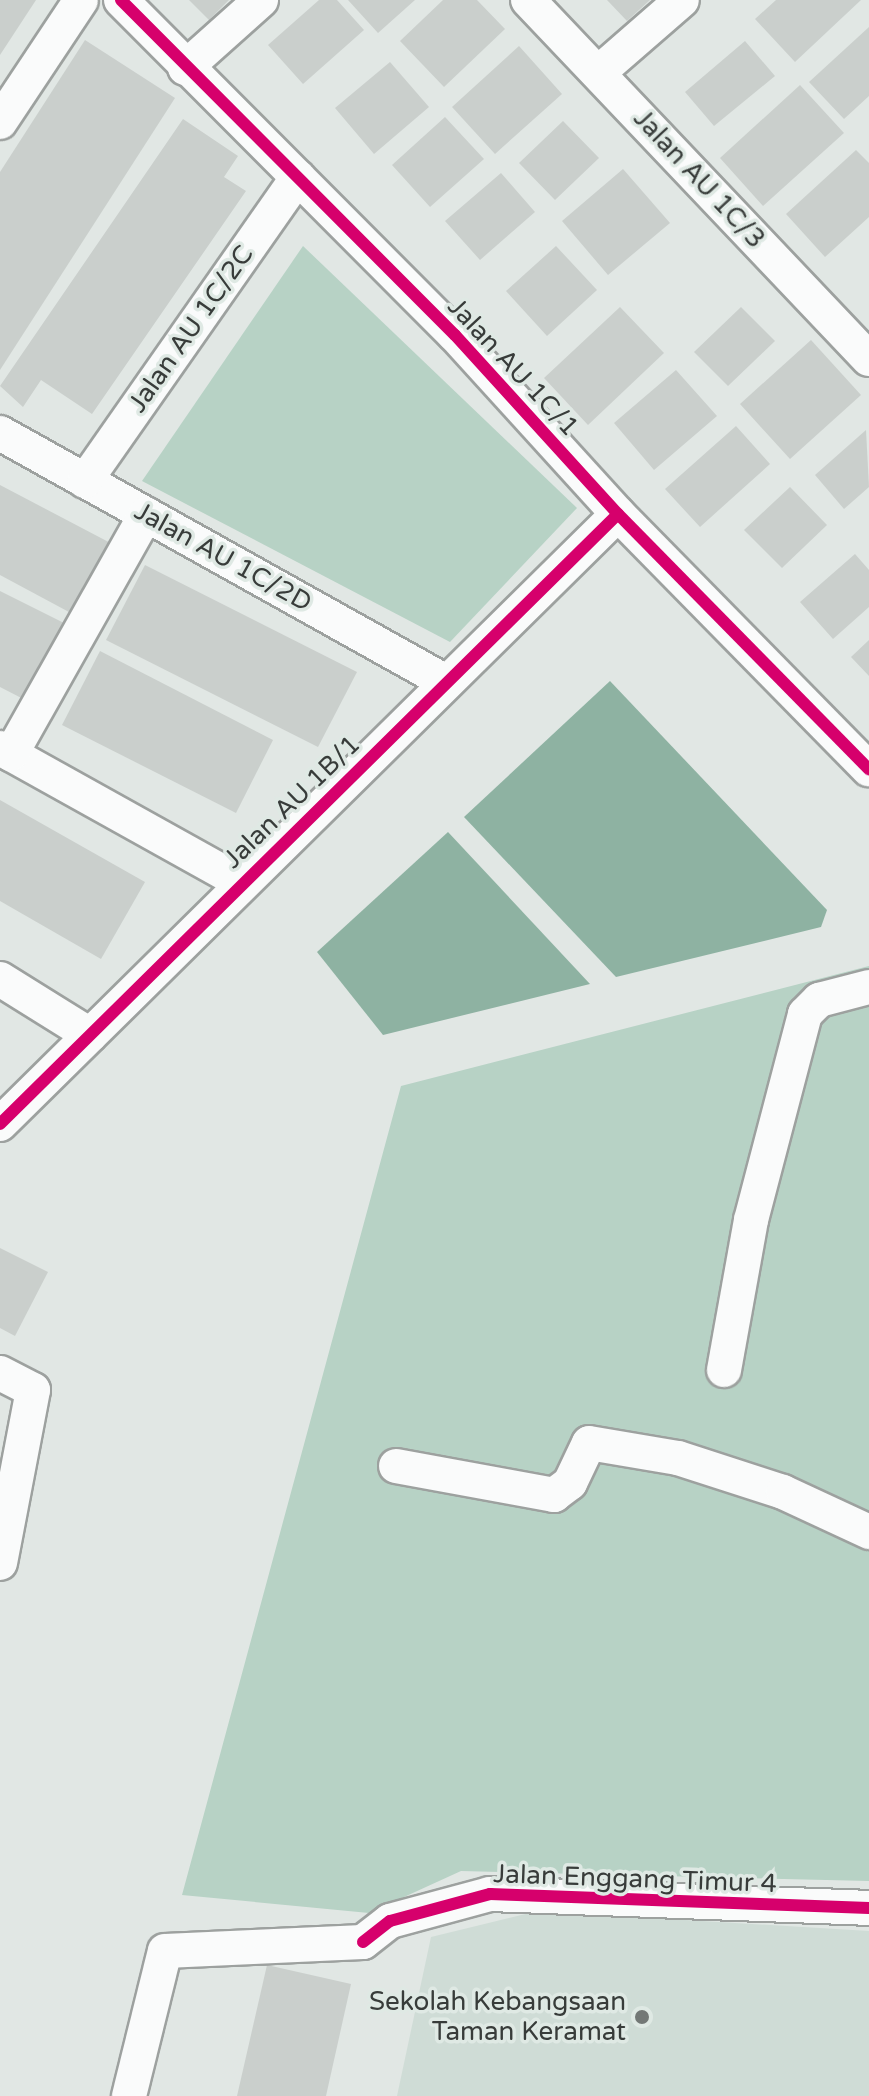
<!DOCTYPE html>
<style>
body{margin:0}
#map{position:relative;width:869px;height:2096px;overflow:hidden;background:#e1e7e4;font-family:"Varela Round",sans-serif}
div>[style]{position:absolute}
[style*='--x']{left:calc(var(--x)*1px);top:calc(var(--y)*1px);width:calc(var(--w)*1px);rotate:calc(var(--a)*1deg)}
.built>*{inset:0;background:#cfdcd6}
.green>*{inset:0;background:#b7d2c5}
.water>*{inset:0;background:#8eb2a2}
.building>*{inset:0;background:#cacfcc}
.roads{filter:drop-shadow(2px 0 #9da19f) drop-shadow(-2px 0 #9da19f) drop-shadow(0 2px #9da19f) drop-shadow(0 -2px #9da19f)}
.minor>*{height:34px;margin:-17px;padding:0 17px;transform-origin:17px;border-radius:17px;background:#fafbfb}
.cycleway>*{height:12px;margin:-6px;padding:0 6px;transform-origin:6px;border-radius:6px;background:#d6006c}
.dots>*{width:22px;height:22px;translate:-50% -50%;box-sizing:border-box;border:4px solid #dfe9e4;border-radius:50%}
span{translate:-50% -50%;white-space:nowrap;text-align:center;line-height:1.15;-webkit-text-stroke:7px #dfe9e4;paint-order:stroke}
.street-label{font-size:26px;color:#383c3a}
.poi-label{font-size:26px;color:#383c3a}
.right{translate:-100% -50%;text-align:right}
</style>
<div id="map">
<div class="built">
<i style="clip-path:polygon(538px 1911px,869px 1931px,869px 2096px,397px 2096px,431px 1937px)"></i>
</div>
<div class="green">
<i style="clip-path:polygon(303px 246px,577px 508px,450px 642px,142px 481px)"></i>
<i style="clip-path:polygon(869px 966px,869px 1881px,461px 1871px,369px 1913px,182px 1895px,401px 1086px)"></i>
</div>
<div class="water">
<i style="clip-path:polygon(610px 681px,827px 910px,821px 927px,616px 977px,464px 817px)"></i>
<i style="clip-path:polygon(448px 832px,590px 984px,383px 1035px,317px 952px)"></i>
</div>
<div class="building">
<i style="clip-path:polygon(0 0,36px 0,0 55px)"></i>
<i style="clip-path:polygon(189px 0,229px 0,209px 20px)"></i>
<i style="clip-path:polygon(319px 0,337px 0,364px 30px,303px 84px,268px 45px)"></i>
<i style="clip-path:polygon(348px 0,415px 0,378px 33px)"></i>
<i style="clip-path:polygon(443px 0,477px 0,505px 29px,444px 87px,400px 41px)"></i>
<i style="clip-path:polygon(607px 0,650px 0,627px 21px)"></i>
<i style="clip-path:polygon(776px 0,861px 0,795px 62px,755px 19px)"></i>
<i style="clip-path:polygon(869px 27px,869px 96px,844px 119px,809px 82px)"></i>
<i style="clip-path:polygon(85px 40px,175px 98px,0 370px,0 172px)"></i>
<i style="clip-path:polygon(745px 41px,775px 76px,714px 126px,685px 92px)"></i>
<i style="clip-path:polygon(519px 46px,562px 94px,495px 154px,452px 107px)"></i>
<i style="clip-path:polygon(390px 62px,429px 107px,374px 154px,335px 108px)"></i>
<i style="clip-path:polygon(800px 85px,844px 133px,763px 206px,720px 158px)"></i>
<i style="clip-path:polygon(445px 117px,484px 159px,430px 207px,392px 165px)"></i>
<i style="clip-path:polygon(183px 119px,238px 156px,224px 177px,246px 191px,92px 414px,41px 380px,23px 407px,0 386px)"></i>
<i style="clip-path:polygon(563px 121px,599px 158px,555px 200px,519px 163px)"></i>
<i style="clip-path:polygon(856px 150px,869px 163px,869px 217px,825px 257px,786px 214px)"></i>
<i style="clip-path:polygon(623px 169px,670px 223px,608px 275px,562px 221px)"></i>
<i style="clip-path:polygon(501px 173px,535px 212px,480px 260px,445px 221px)"></i>
<i style="clip-path:polygon(556px 246px,597px 290px,547px 336px,506px 291px)"></i>
<i style="clip-path:polygon(620px 307px,664px 353px,588px 425px,544px 378px)"></i>
<i style="clip-path:polygon(741px 307px,775px 341px,728px 386px,694px 352px)"></i>
<i style="clip-path:polygon(811px 340px,861px 395px,790px 459px,740px 404px)"></i>
<i style="clip-path:polygon(676px 370px,717px 416px,654px 470px,614px 423px)"></i>
<i style="clip-path:polygon(736px 426px,770px 464px,700px 527px,665px 489px)"></i>
<i style="clip-path:polygon(866px 430px,869px 487px,844px 509px,815px 475px)"></i>
<i style="clip-path:polygon(0 485px,120px 548px,82px 619px,0 575px)"></i>
<i style="clip-path:polygon(790px 487px,827px 525px,782px 568px,744px 530px)"></i>
<i style="clip-path:polygon(855px 554px,869px 570px,869px 607px,833px 639px,800px 602px)"></i>
<i style="clip-path:polygon(145px 565px,357px 672px,318px 747px,106px 640px)"></i>
<i style="clip-path:polygon(0 591px,74px 628px,35px 705px,0 687px)"></i>
<i style="clip-path:polygon(869px 640px,869px 676px,851px 657px)"></i>
<i style="clip-path:polygon(100px 651px,273px 740px,236px 813px,62px 725px)"></i>
<i style="clip-path:polygon(0 800px,145px 882px,101px 959px,0 901px)"></i>
<i style="clip-path:polygon(0 1248px,48px 1272px,15px 1336px,0 1328px)"></i>
<i style="clip-path:polygon(267px 1965px,351px 1984px,326px 2096px,237px 2096px)"></i>
</div>
<div class="roads">
<div class="minor">
<i style="--x:121;--y:0;--w:473;--a:45.1"></i>
<i style="--x:455;--y:335;--w:242;--a:47.7"></i>
<i style="--x:618;--y:514;--w:358;--a:45.5"></i>
<i style="--x:528;--y:0;--w:495;--a:46.5"></i>
<i style="--x:185;--y:68;--w:102;--a:-41.8"></i>
<i style="--x:598;--y:73;--w:111;--a:-41"></i>
<i style="--x:0;--y:122;--w:146;--a:-56.4"></i>
<i style="--x:0;--y:433;--w:511;--a:29.17"></i>
<i style="--x:85;--y:481;--w:371;--a:-55"></i>
<i style="--x:0;--y:748;--w:276;--a:29.1"></i>
<i style="--x:11;--y:754;--w:275;--a:-60.6"></i>
<i style="--x:0;--y:979;--w:106;--a:31.9"></i>
<i style="--x:0;--y:1124;--w:868;--a:-44.63"></i>
<i style="--x:724;--y:1370;--w:152;--a:-79.8"></i>
<i style="--x:751;--y:1220;--w:213;--a:-75.3"></i>
<i style="--x:805;--y:1014;--w:20;--a:-45"></i>
<i style="--x:819;--y:1000;--w:52;--a:-14.6"></i>
<i style="--x:0;--y:1373;--w:37;--a:27"></i>
<i style="--x:33;--y:1390;--w:176;--a:100.8"></i>
<i style="--x:396;--y:1466;--w:161;--a:10.4"></i>
<i style="--x:554;--y:1495;--w:20;--a:-37"></i>
<i style="--x:570;--y:1483;--w:44;--a:-64.6"></i>
<i style="--x:589;--y:1443;--w:90;--a:9.6"></i>
<i style="--x:678;--y:1458;--w:110;--a:17.9"></i>
<i style="--x:783;--y:1492;--w:95;--a:24.9"></i>
<i style="--x:129;--y:2096;--w:149;--a:-76.1"></i>
<i style="--x:165;--y:1951;--w:198;--a:-2.6"></i>
<i style="--x:363;--y:1942;--w:34;--a:-38"></i>
<i style="--x:390;--y:1921;--w:104;--a:-15.1"></i>
<i style="--x:490;--y:1894;--w:379;--a:2.1"></i>
</div>
</div>
<div class="cycleway">
<i style="--x:121;--y:0;--w:473;--a:45.1"></i>
<i style="--x:455;--y:335;--w:242;--a:47.7"></i>
<i style="--x:618;--y:514;--w:358;--a:45.5"></i>
<i style="--x:0;--y:1124;--w:868;--a:-44.63"></i>
<i style="--x:363;--y:1942;--w:34;--a:-38"></i>
<i style="--x:390;--y:1921;--w:104;--a:-15.1"></i>
<i style="--x:490;--y:1894;--w:379;--a:2.1"></i>
</div>
<div class="dots">
<i style="left:642px;top:2017px;background:#737876"></i>
</div>
<div class="street-label">
<span style="left:699px;top:179px;rotate:47deg">Jalan AU 1C/3</span>
<span style="left:191px;top:329px;rotate:-55deg">Jalan AU 1C/2C</span>
<span style="left:513px;top:367px;rotate:47deg">Jalan AU 1C/1</span>
<span style="left:223px;top:557px;rotate:29deg">Jalan AU 1C/2D</span>
<span style="left:292px;top:802px;rotate:-44deg">Jalan AU 1B/1</span>
<span style="left:635px;top:1879px;rotate:2deg">Jalan Enggang Timur 4</span>
</div>
<div class="poi-label">
<span class="right" style="left:626px;top:2017px">Sekolah Kebangsaan<br>Taman Keramat</span>
</div>
</div>
